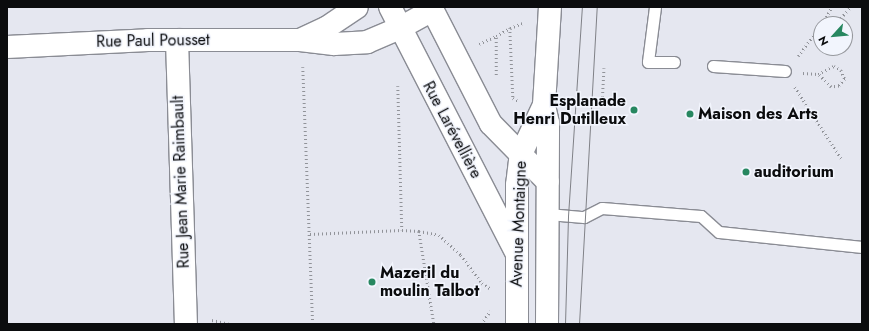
<!DOCTYPE html>
<meta charset="utf-8">
<style>
body{margin:0}
#map{position:relative;width:869px;height:331px;overflow:hidden;background:#e5e7f0;font-family:Jost,sans-serif}
div>[style]{position:absolute}
[style*='--x']{left:calc(var(--x)*1px);top:calc(var(--y)*1px);width:calc(var(--w)*1px);rotate:calc(var(--a)*1deg)}
.path>*{height:2.5px;margin-top:-1.25px;transform-origin:0;background:repeating-linear-gradient(90deg,#919399 0 1px,transparent 0 4px)}
.roads{filter:drop-shadow(1px 0 #8a8c94) drop-shadow(-1px 0 #8a8c94) drop-shadow(0 1px #8a8c94) drop-shadow(0 -1px #8a8c94)}
.service>*{height:11px;margin:-5.5px;padding:0 5.5px;transform-origin:5.5px;border-radius:5.5px;background:#fff}
.minor>*{height:22px;margin:-11px;padding:0 11px;transform-origin:11px;border-radius:11px;background:#fff}
.tertiary>*{height:22px;margin:-11px;padding:0 11px;transform-origin:11px;border-radius:11px;background:#fff}
.secondary>*{height:22px;margin:-11px;padding:0 11px;transform-origin:11px;border-radius:11px;background:#fff}
.tram>*{height:1px;margin:-0.5px;padding:0 0.5px;transform-origin:0.5px;border-radius:0.5px;background:#7f8086}
.dots>*{width:11px;height:11px;translate:-50% -50%;box-sizing:border-box;border:2px solid #f2f5fd;border-radius:50%}
span{translate:-50% -50%;white-space:nowrap;text-align:center;line-height:1.15;-webkit-text-stroke:3px #f2f5fd;paint-order:stroke}
.street-label{font-size:16px;color:#0b0c0e}
.poi-label{font-size:16px;color:#0b0c0e;font-weight:700}
.right{translate:-100% -50%;text-align:right}
.left{translate:0 -50%;text-align:left}
.frame{position:absolute;inset:0;border:8px solid #0b0c0e;pointer-events:none}
.north{position:absolute;left:813px;top:16px;width:40px;height:40px;box-sizing:border-box;background:#f2f5fd;border:1px solid #96989d;border-radius:50%;rotate:243deg;font-size:11px;font-weight:700;line-height:16px;text-align:center;color:#0b0c0e}
.north::after{content:'';display:block;margin:auto;width:14px;height:18px;background:#278760;clip-path:polygon(50% 0,100% 100%,50% 72%,0 100%)}
</style>
<div id="map">
<div class="path">
<i style="--x:822;--y:24;--w:20;--a:-60"></i>
<i style="--x:835;--y:24;--w:23;--a:-47"></i>
<i style="--x:510;--y:28;--w:14;--a:-21"></i>
<i style="--x:479;--y:44;--w:19;--a:-25"></i>
<i style="--x:798;--y:56;--w:39;--a:-53"></i>
<i style="--x:834;--y:66;--w:8;--a:30"></i>
<i style="--x:841;--y:70;--w:10;--a:66"></i>
<i style="--x:845;--y:79;--w:9;--a:131"></i>
<i style="--x:839;--y:86;--w:8;--a:173"></i>
<i style="--x:831;--y:87;--w:18;--a:-135"></i>
<i style="--x:818;--y:74;--w:18;--a:-27"></i>
<i style="--x:303;--y:67;--w:257;--a:87.8"></i>
<i style="--x:803;--y:73;--w:15;--a:4"></i>
<i style="--x:496;--y:75;--w:39;--a:-90"></i>
<i style="--x:496;--y:36;--w:16;--a:-30"></i>
<i style="--x:510;--y:28;--w:70;--a:87.5"></i>
<i style="--x:513;--y:98;--w:6;--a:31"></i>
<i style="--x:398;--y:86;--w:144;--a:88.4"></i>
<i style="--x:402;--y:230;--w:17;--a:3"></i>
<i style="--x:419;--y:231;--w:94;--a:80.8"></i>
<i style="--x:795;--y:87;--w:85;--a:57.1"></i>
<i style="--x:602;--y:101;--w:33;--a:-87"></i>
<i style="--x:419;--y:231;--w:20;--a:11"></i>
<i style="--x:439;--y:235;--w:30;--a:42"></i>
<i style="--x:461;--y:255;--w:35;--a:53"></i>
<i style="--x:482;--y:283;--w:11;--a:34"></i>
<i style="--x:310;--y:234;--w:92;--a:-2.5"></i>
<i style="--x:212;--y:320;--w:18;--a:13"></i>
<i style="--x:481;--y:324;--w:16;--a:-55"></i>
</div>
<div class="roads">
<div class="service">
<i style="--x:655;--y:7;--w:55;--a:97.3"></i>
<i style="--x:648;--y:62;--w:26;--a:0"></i>
<i style="--x:713;--y:66;--w:72;--a:4"></i>
<i style="--x:548;--y:214;--w:36;--a:5"></i>
<i style="--x:584;--y:217;--w:20;--a:-27"></i>
<i style="--x:602;--y:208;--w:99;--a:4.6"></i>
<i style="--x:701;--y:216;--w:24;--a:42"></i>
<i style="--x:719;--y:232;--w:144;--a:6"></i>
</div>
<div class="minor">
<i style="--x:177;--y:40;--w:284;--a:88.2"></i>
<i style="--x:300;--y:40;--w:29;--a:-25"></i>
<i style="--x:326;--y:28;--w:37;--a:-34"></i>
<i style="--x:7;--y:47;--w:141;--a:-2.8"></i>
<i style="--x:148;--y:40;--w:152;--a:0"></i>
<i style="--x:300;--y:40;--w:34;--a:7"></i>
<i style="--x:334;--y:44;--w:33;--a:-3"></i>
<i style="--x:367;--y:42;--w:36;--a:-23"></i>
<i style="--x:400;--y:28;--w:37;--a:-29"></i>
<i style="--x:432;--y:10;--w:4;--a:-124"></i>
</div>
<div class="tertiary">
<i style="--x:390;--y:7;--w:276;--a:62.8"></i>
<i style="--x:431;--y:7;--w:131;--a:62.9"></i>
<i style="--x:491;--y:124;--w:81;--a:45.5"></i>
</div>
<div class="secondary">
<i style="--x:517;--y:324;--w:139;--a:-90"></i>
<i style="--x:517;--y:185;--w:31;--a:-83"></i>
<i style="--x:521;--y:154;--w:54;--a:-64.9"></i>
<i style="--x:547;--y:324;--w:201;--a:-89.7"></i>
<i style="--x:548;--y:123;--w:18;--a:-103"></i>
<i style="--x:544;--y:105;--w:98;--a:-86.5"></i>
</div>
</div>
<div class="tram">
<i style="--x:565;--y:324;--w:108;--a:-88.4"></i>
<i style="--x:568;--y:216;--w:209;--a:-86.2"></i>
<i style="--x:579;--y:324;--w:318;--a:-86.8"></i>
</div>
<div class="dots">
<i style="left:634px;top:110px;background:#278760"></i>
<i style="left:690px;top:114px;background:#278760"></i>
<i style="left:746px;top:172px;background:#278760"></i>
<i style="left:372px;top:282px;background:#278760"></i>
</div>
<div class="street-label">
<span style="left:153px;top:41px;rotate:-1deg">Rue Paul Pousset</span>
<span style="left:452px;top:130px;rotate:62deg">Rue Larévellière</span>
<span style="left:181px;top:182px;rotate:-92deg">Rue Jean Marie Raimbault</span>
<span style="left:519px;top:224px;rotate:-88deg">Avenue Montaigne</span>
</div>
<div class="poi-label">
<span class="right" style="left:626px;top:110px">Esplanade<br>Henri Dutilleux</span>
<span class="left" style="left:698px;top:114px">Maison des Arts</span>
<span class="left" style="left:754px;top:172px">auditorium</span>
<span class="left" style="left:380px;top:282px">Mazeril du<br>moulin Talbot</span>
</div>
<div class="frame"></div>
<div class="north">N</div>
</div>
